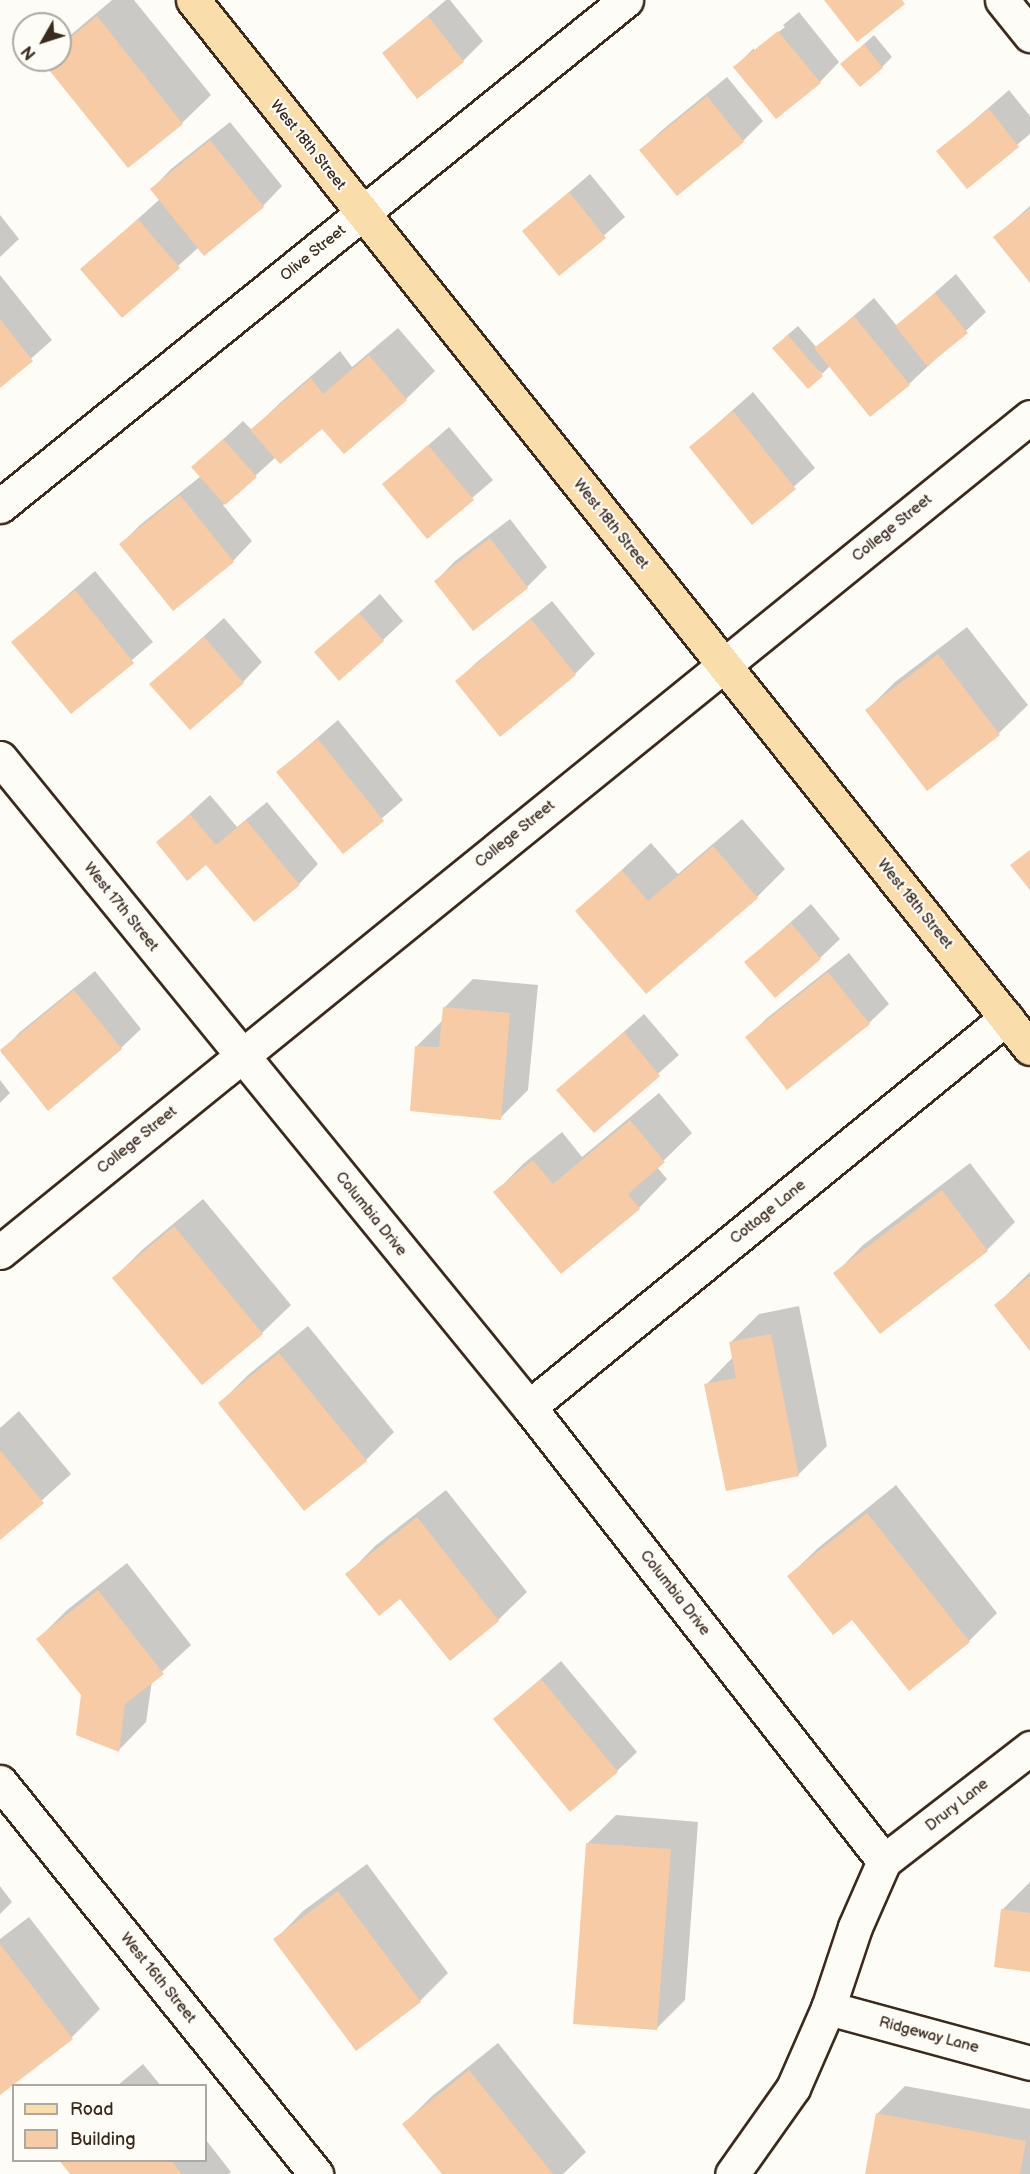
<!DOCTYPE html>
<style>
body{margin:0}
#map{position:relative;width:1030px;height:2174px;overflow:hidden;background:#fdfcf7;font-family:"Balsamiq Sans",sans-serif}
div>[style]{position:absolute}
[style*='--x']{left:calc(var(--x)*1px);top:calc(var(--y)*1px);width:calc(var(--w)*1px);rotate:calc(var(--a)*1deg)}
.shadow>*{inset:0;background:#0003}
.building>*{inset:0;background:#f6cba5}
.roads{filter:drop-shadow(2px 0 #3b2a1e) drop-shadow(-2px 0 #3b2a1e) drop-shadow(0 2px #3b2a1e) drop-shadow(0 -2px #3b2a1e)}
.minor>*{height:33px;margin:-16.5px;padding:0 16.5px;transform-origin:16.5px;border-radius:16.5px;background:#fdfcf7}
.major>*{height:33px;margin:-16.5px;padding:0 16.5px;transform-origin:16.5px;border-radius:16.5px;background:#f9ddab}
span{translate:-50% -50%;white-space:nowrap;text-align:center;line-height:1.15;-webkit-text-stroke:4.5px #fdfcf7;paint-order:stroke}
.street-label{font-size:15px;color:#3b2a1e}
.legend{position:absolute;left:12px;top:2084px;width:195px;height:78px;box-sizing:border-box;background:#fdfcf7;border:2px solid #afa8a0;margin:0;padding:8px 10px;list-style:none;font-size:18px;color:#3b2a1e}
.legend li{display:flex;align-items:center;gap:12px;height:30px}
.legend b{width:30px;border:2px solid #afa8a0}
.north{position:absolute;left:12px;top:12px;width:60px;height:60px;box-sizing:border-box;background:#fdfcf7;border:2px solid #afa8a0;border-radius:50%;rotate:231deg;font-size:16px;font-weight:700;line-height:24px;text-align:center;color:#3b2a1e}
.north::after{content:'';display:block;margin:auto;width:21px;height:27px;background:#3b2a1e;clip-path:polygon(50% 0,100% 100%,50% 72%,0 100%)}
</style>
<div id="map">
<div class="shadow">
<i style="clip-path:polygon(112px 0,134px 0,211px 95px,182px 123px,129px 166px,44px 60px,60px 60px,60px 44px)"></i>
<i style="clip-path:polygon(446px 0,450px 0,483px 41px,463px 61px,384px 53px)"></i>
<i style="clip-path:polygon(799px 12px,839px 62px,820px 82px,735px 67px,754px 48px,754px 52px,785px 27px,783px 25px,755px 48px)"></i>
<i style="clip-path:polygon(874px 35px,892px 57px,882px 67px,842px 64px)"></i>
<i style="clip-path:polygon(727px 77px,763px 121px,743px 141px,641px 150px,661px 131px)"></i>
<i style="clip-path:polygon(1009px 90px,1030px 116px,1030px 134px,967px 187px,938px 152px)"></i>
<i style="clip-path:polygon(230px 122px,282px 186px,263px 206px,199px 247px,123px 316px,82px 269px,160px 199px,152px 189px,171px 169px)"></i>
<i style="clip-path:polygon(590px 174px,625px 217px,560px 274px,524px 231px)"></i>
<i style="clip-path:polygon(1030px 206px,1030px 280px,995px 237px)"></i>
<i style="clip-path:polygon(0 215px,19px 239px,0 257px)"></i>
<i style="clip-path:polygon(956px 274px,986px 312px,909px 384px,830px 366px,822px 374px,784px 338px,798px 326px,817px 348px,874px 298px,897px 326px)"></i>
<i style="clip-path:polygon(0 275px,52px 340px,0 386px)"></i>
<i style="clip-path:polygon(398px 328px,435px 371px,406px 399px,344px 452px,322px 426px,276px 457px,223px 505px,252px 541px,233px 561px,121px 544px,140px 525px,201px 476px,193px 467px,243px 421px,252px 430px,281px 402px,340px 351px,352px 367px)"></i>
<i style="clip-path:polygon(753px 392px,815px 468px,753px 523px,691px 447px)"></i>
<i style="clip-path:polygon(449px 427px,493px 480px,427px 537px,384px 484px)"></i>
<i style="clip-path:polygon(510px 519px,547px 567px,527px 587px,473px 629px,436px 581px,455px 561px)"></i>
<i style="clip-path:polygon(95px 571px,153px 642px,71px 712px,13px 642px)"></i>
<i style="clip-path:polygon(380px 594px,403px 621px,383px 640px,316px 652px)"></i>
<i style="clip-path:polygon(552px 601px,595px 654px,575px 674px,500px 735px,457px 681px,477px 662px)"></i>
<i style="clip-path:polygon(224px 618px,262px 662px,243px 682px,151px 684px)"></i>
<i style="clip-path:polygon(967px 627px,1028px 705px,999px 733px,927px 789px,867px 710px,895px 682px)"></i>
<i style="clip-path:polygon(338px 720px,403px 800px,343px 852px,278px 772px)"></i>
<i style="clip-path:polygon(210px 795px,237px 827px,267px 802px,318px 864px,299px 884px,206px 863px,158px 843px)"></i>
<i style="clip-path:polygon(742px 819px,785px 869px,757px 897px,577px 911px,651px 843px,678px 874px)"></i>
<i style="clip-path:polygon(811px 904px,840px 939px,820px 958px,746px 962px)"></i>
<i style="clip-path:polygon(849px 953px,889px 1004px,869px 1023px,747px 1038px,767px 1018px)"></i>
<i style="clip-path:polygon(95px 971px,141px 1029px,121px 1048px,48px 1109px,1px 1052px,20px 1032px)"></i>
<i style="clip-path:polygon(473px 979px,538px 985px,528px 1090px,500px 1118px,417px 1046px,443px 1020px,445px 1007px)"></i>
<i style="clip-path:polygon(644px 1014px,679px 1055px,594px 1131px,558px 1090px)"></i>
<i style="clip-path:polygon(0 1080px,10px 1093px,0 1103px)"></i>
<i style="clip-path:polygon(659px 1093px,692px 1133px,657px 1167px,667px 1179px,639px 1208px,561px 1272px,495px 1193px,523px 1164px,562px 1132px,582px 1157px)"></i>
<i style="clip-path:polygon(970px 1163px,1015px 1222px,987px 1250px,835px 1274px,863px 1245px)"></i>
<i style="clip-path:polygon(203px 1199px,291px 1305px,262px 1333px,202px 1383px,114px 1278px,142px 1250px)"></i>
<i style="clip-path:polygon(1030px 1272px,1030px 1348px,996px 1305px)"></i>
<i style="clip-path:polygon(799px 1306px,827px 1446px,798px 1475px,706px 1385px,733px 1357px,731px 1342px,759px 1314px)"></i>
<i style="clip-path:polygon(308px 1326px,394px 1432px,366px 1460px,220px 1403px,248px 1375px)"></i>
<i style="clip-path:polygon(19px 1411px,71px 1474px,0 1538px,0 1428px)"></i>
<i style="clip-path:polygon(896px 1485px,997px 1613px,969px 1641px,852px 1618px,789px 1576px,818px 1548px)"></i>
<i style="clip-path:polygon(446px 1490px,527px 1592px,498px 1620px,450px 1659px,400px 1597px,347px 1575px,375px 1546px)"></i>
<i style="clip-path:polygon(127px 1563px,191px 1645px,152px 1681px,146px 1722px,118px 1751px,83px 1695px,38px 1639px,67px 1610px)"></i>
<i style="clip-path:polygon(561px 1661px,637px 1752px,617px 1771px,495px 1719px)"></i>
<i style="clip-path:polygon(616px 1815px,698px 1822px,685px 2000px,657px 2028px,587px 1844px)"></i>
<i style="clip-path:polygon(367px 1864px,448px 1973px,420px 2001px,275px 1940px,303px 1911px)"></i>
<i style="clip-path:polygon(1030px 1882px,1030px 1970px,1002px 1910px)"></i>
<i style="clip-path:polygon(0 1886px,12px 1902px,0 1914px)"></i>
<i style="clip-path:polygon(29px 1917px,100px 2009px,72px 2037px,0 2093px,0 1939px)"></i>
<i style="clip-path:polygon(498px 2043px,586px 2152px,563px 2174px,444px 2174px,404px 2124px,432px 2096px)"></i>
<i style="clip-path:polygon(143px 2064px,161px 2086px,117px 2086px)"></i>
<i style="clip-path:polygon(905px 2086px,1030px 2109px,1030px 2174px,866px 2174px,877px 2114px)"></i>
<i style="clip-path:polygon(206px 2140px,231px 2172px,229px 2174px,72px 2174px,61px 2160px,206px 2160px)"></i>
</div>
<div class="building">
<i style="clip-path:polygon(824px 0,902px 0,905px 4px,857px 42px)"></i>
<i style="clip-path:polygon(97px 16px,183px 124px,128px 168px,41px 60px,60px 60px,60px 46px)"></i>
<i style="clip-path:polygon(428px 16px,464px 62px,417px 99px,382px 53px)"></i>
<i style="clip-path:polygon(778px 31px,821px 83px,776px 119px,733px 67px)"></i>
<i style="clip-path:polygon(864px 44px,883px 68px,860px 87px,840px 64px)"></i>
<i style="clip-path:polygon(707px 96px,744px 142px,677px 196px,639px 150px)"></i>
<i style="clip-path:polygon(989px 109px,1019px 147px,967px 189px,936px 151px)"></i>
<i style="clip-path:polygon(210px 140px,264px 207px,204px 256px,150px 189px)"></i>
<i style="clip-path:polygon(569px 192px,606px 238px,559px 276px,522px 231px)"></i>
<i style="clip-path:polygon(1030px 208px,1030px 283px,993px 237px)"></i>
<i style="clip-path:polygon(138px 219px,180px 268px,122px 318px,80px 269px)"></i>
<i style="clip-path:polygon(935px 293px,968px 333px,927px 366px,895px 326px)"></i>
<i style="clip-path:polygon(854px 316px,910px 385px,870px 417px,814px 348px)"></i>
<i style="clip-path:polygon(0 319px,33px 361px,0 388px)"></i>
<i style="clip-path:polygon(788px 335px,823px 376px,808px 389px,772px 348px)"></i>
<i style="clip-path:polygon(369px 355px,407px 400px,344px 454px,322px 429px,280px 464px,250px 430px,311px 378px,323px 394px)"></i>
<i style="clip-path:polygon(733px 411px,796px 489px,752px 525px,689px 447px)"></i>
<i style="clip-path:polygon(223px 439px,257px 477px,225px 505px,191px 467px)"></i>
<i style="clip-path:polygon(428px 445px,474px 500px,427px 539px,382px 484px)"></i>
<i style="clip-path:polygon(180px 495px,234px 562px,173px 611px,119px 544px)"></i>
<i style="clip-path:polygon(490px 538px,528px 588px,473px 631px,434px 581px)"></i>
<i style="clip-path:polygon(75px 590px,134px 663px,71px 714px,11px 642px)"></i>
<i style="clip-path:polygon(359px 613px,384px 641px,339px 681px,314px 652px)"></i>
<i style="clip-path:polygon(531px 619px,576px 675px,500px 737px,455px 681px)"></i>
<i style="clip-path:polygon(204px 637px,244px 683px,190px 730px,149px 684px)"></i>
<i style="clip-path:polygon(938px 654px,1000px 735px,927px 791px,865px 710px)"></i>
<i style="clip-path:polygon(318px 739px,384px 821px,343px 854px,276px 772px)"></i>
<i style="clip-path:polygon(190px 814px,216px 845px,246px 820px,300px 885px,254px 922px,206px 865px,187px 881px,156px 842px)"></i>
<i style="clip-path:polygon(713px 846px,758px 898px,646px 994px,575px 911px,622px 870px,648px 901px)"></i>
<i style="clip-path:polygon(1030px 850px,1030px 890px,1010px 865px)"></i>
<i style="clip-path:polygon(791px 923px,821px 959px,775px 998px,744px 962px)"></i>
<i style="clip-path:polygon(828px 972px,870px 1024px,787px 1090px,745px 1037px)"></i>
<i style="clip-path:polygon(74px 990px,122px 1049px,48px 1111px,0 1050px)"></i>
<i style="clip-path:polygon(443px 1007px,510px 1013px,501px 1120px,410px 1111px,415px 1046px,439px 1047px)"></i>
<i style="clip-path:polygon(624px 1032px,660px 1076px,594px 1133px,556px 1090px)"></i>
<i style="clip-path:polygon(630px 1120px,665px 1162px,628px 1194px,640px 1209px,561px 1274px,493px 1192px,533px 1160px,553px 1184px)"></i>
<i style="clip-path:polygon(942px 1190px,988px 1251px,880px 1334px,833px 1273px)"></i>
<i style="clip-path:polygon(174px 1226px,263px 1334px,202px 1385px,112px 1278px)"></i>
<i style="clip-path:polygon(1030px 1276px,1030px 1351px,994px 1305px)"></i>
<i style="clip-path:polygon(771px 1334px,799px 1476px,726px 1491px,704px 1384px,736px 1378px,729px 1342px)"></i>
<i style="clip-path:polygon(279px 1353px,367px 1461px,304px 1511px,218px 1403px)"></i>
<i style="clip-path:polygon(0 1450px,44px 1503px,0 1540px)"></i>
<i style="clip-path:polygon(867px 1513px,970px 1642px,909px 1691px,852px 1620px,833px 1635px,787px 1576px)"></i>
<i style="clip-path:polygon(417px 1517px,499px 1621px,450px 1661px,400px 1599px,379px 1616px,345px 1574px)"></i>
<i style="clip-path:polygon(98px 1590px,164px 1674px,125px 1704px,119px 1752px,76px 1735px,81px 1695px,36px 1639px)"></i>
<i style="clip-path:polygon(541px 1679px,618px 1772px,570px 1812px,493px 1719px)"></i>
<i style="clip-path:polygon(586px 1843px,671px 1849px,657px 2030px,573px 2024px)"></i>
<i style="clip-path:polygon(338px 1891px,421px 2002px,356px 2051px,273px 1939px)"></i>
<i style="clip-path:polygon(1001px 1909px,1030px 1913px,1030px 1972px,994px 1967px)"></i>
<i style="clip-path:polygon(0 1944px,73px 2039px,0 2095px)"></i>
<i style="clip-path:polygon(469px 2070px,553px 2174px,442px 2174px,402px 2124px)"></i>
<i style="clip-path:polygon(876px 2113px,1026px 2141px,1020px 2174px,865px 2174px)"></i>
<i style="clip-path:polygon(59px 2160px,171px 2160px,182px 2174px,70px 2174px)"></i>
</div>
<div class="roads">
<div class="minor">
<i style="--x:1002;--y:0;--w:45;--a:51.3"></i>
<i style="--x:0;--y:506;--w:805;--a:-38.95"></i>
<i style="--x:0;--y:758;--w:837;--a:50.82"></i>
<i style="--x:529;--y:1407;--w:576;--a:51.98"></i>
<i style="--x:884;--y:1861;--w:72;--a:113.7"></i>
<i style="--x:855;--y:1927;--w:85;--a:108.4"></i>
<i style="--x:828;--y:2008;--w:87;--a:113.6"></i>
<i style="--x:793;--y:2088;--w:105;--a:125.3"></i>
<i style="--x:0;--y:1252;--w:1326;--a:-39.03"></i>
<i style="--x:529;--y:1407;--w:616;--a:-39.2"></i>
<i style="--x:0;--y:1782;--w:504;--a:51.13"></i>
<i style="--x:884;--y:1861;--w:185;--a:-37.7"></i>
<i style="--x:828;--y:2008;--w:209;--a:15.2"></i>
</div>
<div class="major">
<i style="--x:193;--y:0;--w:1341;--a:51.39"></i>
</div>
</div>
<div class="street-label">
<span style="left:308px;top:145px;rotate:51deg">West 18th Street</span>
<span style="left:313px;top:253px;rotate:-39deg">Olive Street</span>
<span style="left:611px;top:524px;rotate:51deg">West 18th Street</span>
<span style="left:892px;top:528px;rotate:-39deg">College Street</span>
<span style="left:515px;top:834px;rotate:-39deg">College Street</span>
<span style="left:915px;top:904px;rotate:51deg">West 18th Street</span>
<span style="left:121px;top:907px;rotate:51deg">West 17th Street</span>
<span style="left:137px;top:1140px;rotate:-39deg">College Street</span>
<span style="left:768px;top:1212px;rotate:-39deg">Cottage Lane</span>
<span style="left:371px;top:1214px;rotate:51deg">Columbia Drive</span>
<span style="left:675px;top:1593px;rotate:52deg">Columbia Drive</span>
<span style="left:957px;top:1805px;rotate:-38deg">Drury Lane</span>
<span style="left:158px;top:1978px;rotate:51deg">West 16th Street</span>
<span style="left:929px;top:2035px;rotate:15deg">Ridgeway Lane</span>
</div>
<ul class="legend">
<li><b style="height:8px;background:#f9ddab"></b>Road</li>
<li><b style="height:16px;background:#f6cba5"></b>Building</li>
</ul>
<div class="north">N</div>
</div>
